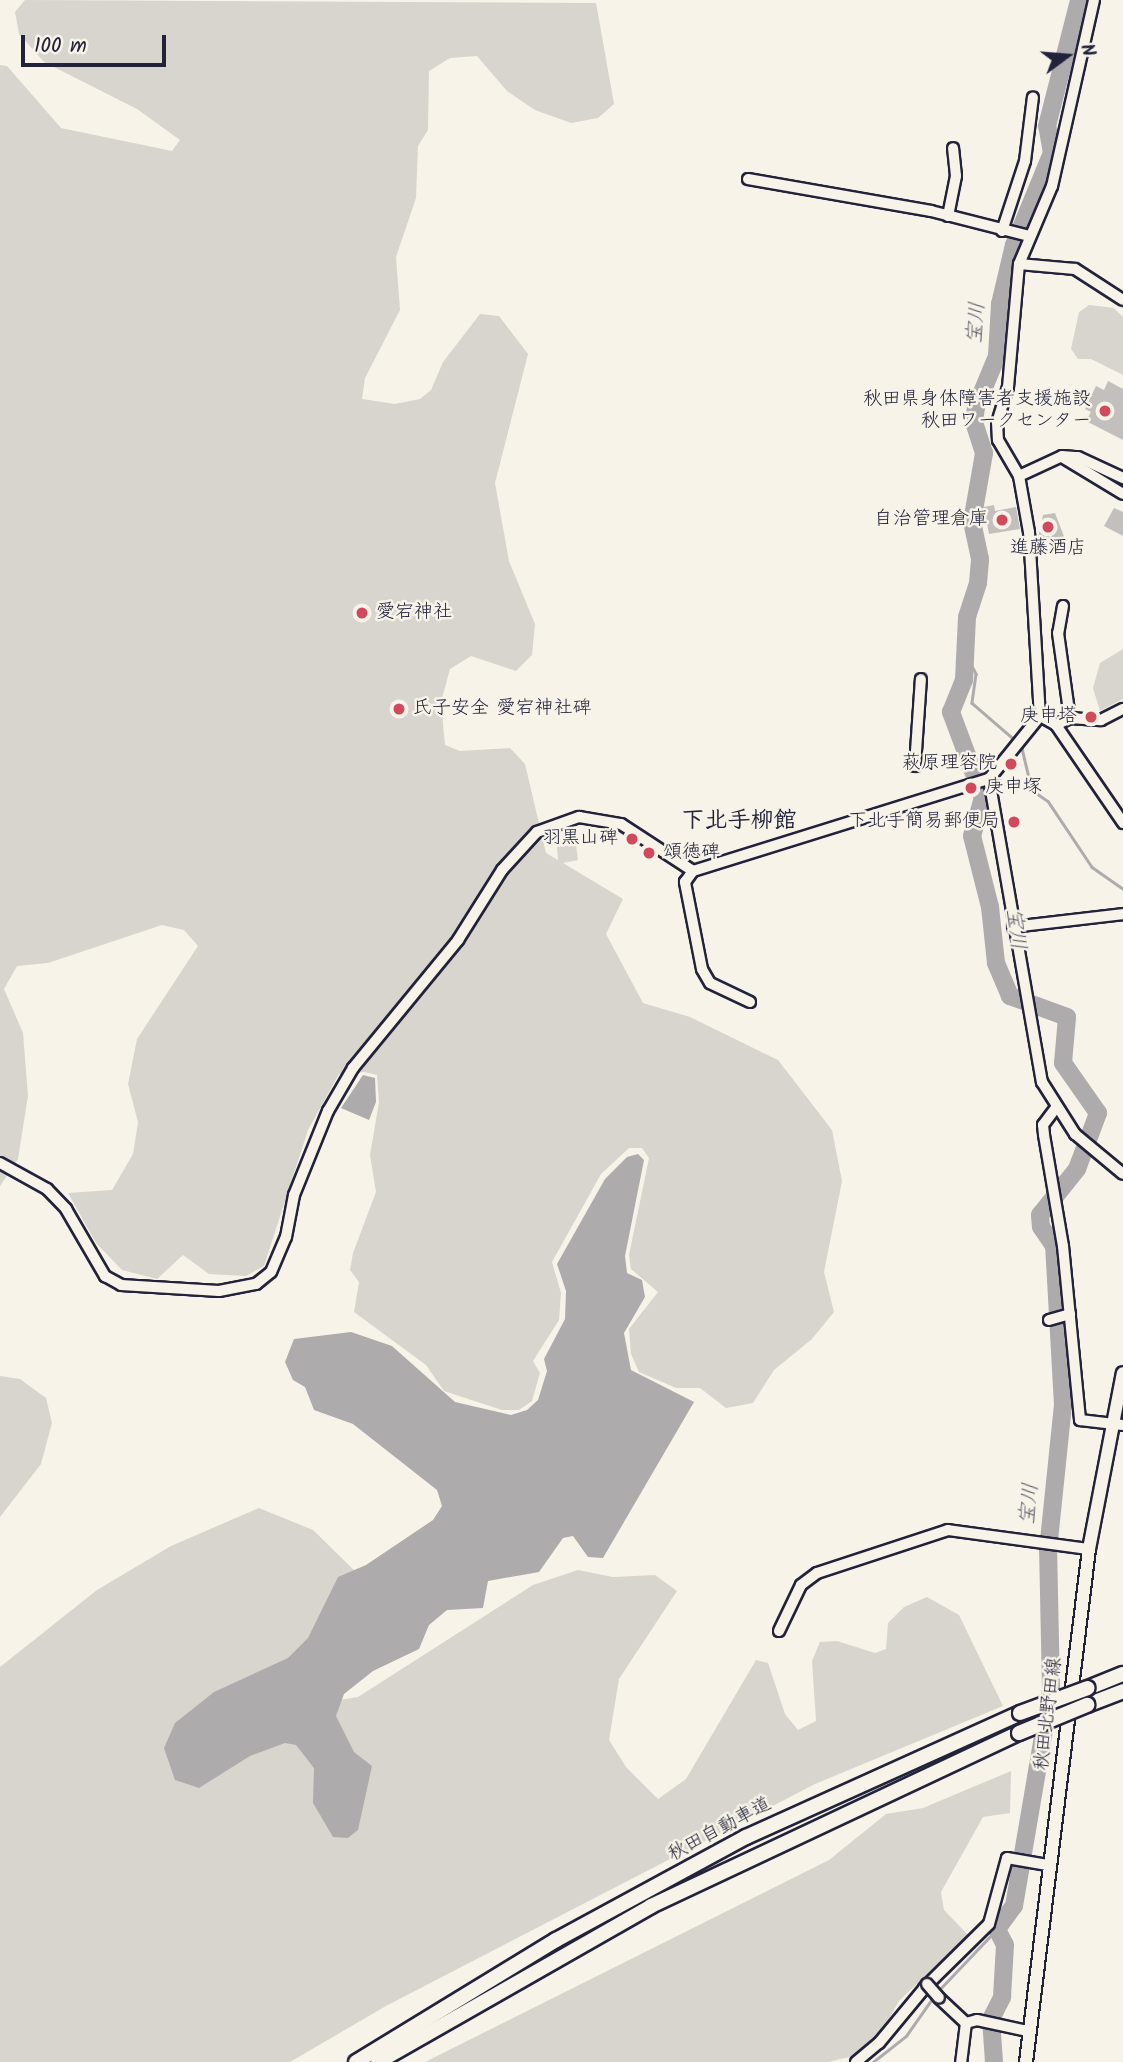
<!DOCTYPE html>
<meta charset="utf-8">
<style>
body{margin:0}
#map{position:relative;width:1123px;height:2062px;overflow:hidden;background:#f7f3e8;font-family:Kalam,"Klee One",sans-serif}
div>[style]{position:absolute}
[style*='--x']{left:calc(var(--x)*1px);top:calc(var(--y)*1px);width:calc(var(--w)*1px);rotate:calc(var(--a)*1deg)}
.green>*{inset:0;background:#d8d5cf}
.water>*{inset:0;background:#aeabad}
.stream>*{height:2.5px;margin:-1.25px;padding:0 1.25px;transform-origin:1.25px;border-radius:1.25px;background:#aeabad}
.river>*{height:18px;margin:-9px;padding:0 9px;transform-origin:9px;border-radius:9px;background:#aeabad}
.building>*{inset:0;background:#c2bfbd}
.roads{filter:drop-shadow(2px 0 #22223b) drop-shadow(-2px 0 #22223b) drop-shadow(0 2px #22223b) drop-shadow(0 -2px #22223b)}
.minor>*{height:10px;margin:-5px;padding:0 5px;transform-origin:5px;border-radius:5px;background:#f7f3e8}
.major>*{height:12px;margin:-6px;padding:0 6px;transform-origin:6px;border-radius:6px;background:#f7f3e8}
.highway>*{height:14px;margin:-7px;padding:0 7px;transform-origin:7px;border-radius:7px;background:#f7f3e8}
.bridges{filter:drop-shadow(2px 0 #22223b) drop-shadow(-2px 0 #22223b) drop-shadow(0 2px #22223b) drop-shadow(0 -2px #22223b)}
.minor-bridge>*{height:10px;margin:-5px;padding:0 5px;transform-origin:5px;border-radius:5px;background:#f7f3e8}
.highway-bridge>*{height:14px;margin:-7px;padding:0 7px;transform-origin:7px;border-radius:7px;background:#f7f3e8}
.dots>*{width:19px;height:19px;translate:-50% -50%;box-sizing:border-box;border:4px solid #f7f3e8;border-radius:50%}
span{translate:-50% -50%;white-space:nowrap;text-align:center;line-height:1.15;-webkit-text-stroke:5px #f7f3e8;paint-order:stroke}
.poi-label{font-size:19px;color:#22223b}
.right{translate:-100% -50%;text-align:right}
.left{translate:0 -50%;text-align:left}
.street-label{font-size:19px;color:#22223b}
.water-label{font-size:21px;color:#535263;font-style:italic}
.quarter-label{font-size:23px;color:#22223b;font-weight:700}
.north{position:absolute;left:1032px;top:21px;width:70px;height:70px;-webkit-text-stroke:5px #f7f3e8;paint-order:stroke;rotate:74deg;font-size:19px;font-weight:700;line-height:28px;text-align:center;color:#22223b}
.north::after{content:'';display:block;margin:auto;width:24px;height:32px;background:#22223b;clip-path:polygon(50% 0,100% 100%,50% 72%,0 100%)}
.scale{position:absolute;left:21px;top:35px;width:145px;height:32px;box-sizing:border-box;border:4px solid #22223b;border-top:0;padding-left:9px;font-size:21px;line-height:24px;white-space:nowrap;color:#22223b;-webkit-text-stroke:5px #f7f3e8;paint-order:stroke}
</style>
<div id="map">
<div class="green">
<i style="clip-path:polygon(25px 0,596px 3px,614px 104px,598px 118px,571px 123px,535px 110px,507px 91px,477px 56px,450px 58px,429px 71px,428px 130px,418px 146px,416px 198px,396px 257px,400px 310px,365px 378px,362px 399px,395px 404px,420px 399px,431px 390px,443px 362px,480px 314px,499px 316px,528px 354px,495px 483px,509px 561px,535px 624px,532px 655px,516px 671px,471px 656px,450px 669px,441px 702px,445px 745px,460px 751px,510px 748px,525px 764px,546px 853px,558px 860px,557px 847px,576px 844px,578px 860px,563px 863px,623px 899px,606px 934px,643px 1003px,690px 1017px,778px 1060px,832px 1130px,842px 1181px,824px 1272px,834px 1312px,812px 1339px,774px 1370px,753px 1403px,726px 1408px,700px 1388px,676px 1388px,639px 1372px,631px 1354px,629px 1329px,658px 1292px,631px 1269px,629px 1255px,649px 1158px,642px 1148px,629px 1148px,601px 1174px,552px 1262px,561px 1293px,559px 1320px,533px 1361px,540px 1373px,532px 1401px,519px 1410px,502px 1410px,444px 1391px,426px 1365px,354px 1312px,359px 1282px,350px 1270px,353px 1253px,376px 1192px,370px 1155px,379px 1102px,377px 1075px,364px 1072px,339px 1074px,308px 1130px,264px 1266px,246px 1276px,209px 1274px,183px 1255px,157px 1279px,122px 1270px,96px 1243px,68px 1193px,112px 1190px,133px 1154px,138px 1122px,128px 1084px,137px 1039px,198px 946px,184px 930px,162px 925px,48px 963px,17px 966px,4px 989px,23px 1033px,28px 1096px,18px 1159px,0 1186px,0 65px,7px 66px,61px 128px,172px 151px,180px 140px,137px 109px,44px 62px,19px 34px,15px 12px)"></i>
<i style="clip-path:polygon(1089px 305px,1114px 308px,1123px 317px,1123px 375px,1091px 359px,1078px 359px,1071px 349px,1079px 312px)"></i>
<i style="clip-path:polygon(1123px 649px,1123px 699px,1100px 711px,1093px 688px,1100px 663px)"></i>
<i style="clip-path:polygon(0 1376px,20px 1379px,46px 1398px,52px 1423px,41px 1464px,0 1517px)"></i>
<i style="clip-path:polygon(259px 1508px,313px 1530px,358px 1574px,309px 1705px,358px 1697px,533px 1585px,578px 1570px,613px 1577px,655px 1575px,677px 1591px,619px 1679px,609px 1740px,626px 1767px,658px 1799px,686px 1779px,756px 1660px,768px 1663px,785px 1714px,798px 1730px,816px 1721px,812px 1661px,820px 1642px,837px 1641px,875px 1653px,886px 1649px,888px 1623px,904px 1607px,927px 1597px,959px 1615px,1003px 1706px,815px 1784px,386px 2006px,290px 2062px,0 2062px,0 1667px,97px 1590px,171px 1546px)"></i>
<i style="clip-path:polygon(1011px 1771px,1010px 1813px,983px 1817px,941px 1892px,944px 1910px,968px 1935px,899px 2001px,870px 2052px,828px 2062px,425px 2062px,829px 1860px,886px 1814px,923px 1808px)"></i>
</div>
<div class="water">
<i style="clip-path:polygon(363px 1075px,375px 1078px,376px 1102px,369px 1120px,341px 1108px)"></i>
<i style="clip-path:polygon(638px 1154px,644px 1160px,625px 1256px,627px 1273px,642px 1280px,645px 1297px,624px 1333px,631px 1370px,694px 1402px,603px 1558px,588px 1557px,573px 1536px,563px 1538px,539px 1572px,488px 1581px,483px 1608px,447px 1610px,429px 1625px,419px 1649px,373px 1671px,344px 1694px,336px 1716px,354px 1752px,372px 1766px,358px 1830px,348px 1838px,333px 1837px,313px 1803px,314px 1768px,296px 1745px,285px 1743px,250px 1756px,199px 1788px,175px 1780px,164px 1748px,175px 1723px,214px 1692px,288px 1658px,308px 1638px,338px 1577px,366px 1565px,433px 1520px,442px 1506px,437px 1490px,353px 1424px,314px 1410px,305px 1387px,293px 1380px,285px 1362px,294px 1339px,351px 1332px,392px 1346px,455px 1402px,511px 1415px,527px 1410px,538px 1400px,547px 1371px,544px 1359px,565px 1319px,566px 1291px,557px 1264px,605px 1179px,627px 1157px)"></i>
</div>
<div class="stream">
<i style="--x:967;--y:656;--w:20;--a:63"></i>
<i style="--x:976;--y:674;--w:29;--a:98"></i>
<i style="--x:972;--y:703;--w:58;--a:40.8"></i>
<i style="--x:1021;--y:744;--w:47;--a:76.6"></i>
<i style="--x:1032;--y:790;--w:19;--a:35"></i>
<i style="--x:1048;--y:801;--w:79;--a:56.3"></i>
<i style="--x:1092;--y:867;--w:38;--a:35"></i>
<i style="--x:938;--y:1991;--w:86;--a:-46.4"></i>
<i style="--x:873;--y:2062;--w:42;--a:-38.2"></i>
<i style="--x:906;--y:2036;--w:49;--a:-55"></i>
</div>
<div class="river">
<i style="--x:994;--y:2062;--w:43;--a:-94"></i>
<i style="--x:991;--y:2019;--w:25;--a:-63"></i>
<i style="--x:1002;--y:1997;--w:52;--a:-86.7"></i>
<i style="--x:1005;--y:1945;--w:18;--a:-117"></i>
<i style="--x:997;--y:1929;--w:29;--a:-54"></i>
<i style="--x:1014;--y:1906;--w:220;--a:-80.3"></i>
<i style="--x:1051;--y:1689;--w:139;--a:-91.2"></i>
<i style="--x:1048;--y:1550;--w:146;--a:-84.1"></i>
<i style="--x:1063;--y:1405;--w:159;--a:-93.2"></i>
<i style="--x:1054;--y:1246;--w:23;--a:-124"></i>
<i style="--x:1041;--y:1227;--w:12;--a:-95"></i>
<i style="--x:1040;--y:1215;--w:59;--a:-51.2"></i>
<i style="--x:1077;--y:1169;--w:60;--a:-69.4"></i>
<i style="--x:1098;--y:1113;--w:61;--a:-125"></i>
<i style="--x:1063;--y:1063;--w:46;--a:-85"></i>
<i style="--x:1067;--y:1017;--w:61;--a:-159.8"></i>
<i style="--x:1010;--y:996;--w:36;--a:-113"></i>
<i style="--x:996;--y:963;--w:56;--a:-96.1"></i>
<i style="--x:990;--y:907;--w:73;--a:-104.2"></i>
<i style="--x:972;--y:836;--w:40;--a:-74"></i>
<i style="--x:983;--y:798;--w:92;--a:-110.4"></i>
<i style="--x:951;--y:712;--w:35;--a:-68"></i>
<i style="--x:964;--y:680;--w:63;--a:-87.3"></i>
<i style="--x:967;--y:617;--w:36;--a:-72"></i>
<i style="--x:978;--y:583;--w:24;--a:-85"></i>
<i style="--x:980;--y:559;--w:38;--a:-102"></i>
<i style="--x:972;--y:522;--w:70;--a:-80.1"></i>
<i style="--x:984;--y:453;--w:32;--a:-108"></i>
<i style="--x:974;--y:423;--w:16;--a:-83"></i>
<i style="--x:976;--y:407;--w:55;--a:-67.6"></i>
<i style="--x:997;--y:356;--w:52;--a:-86.7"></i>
<i style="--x:1000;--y:304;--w:61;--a:-76.7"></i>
<i style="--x:1014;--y:245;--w:100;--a:-67.6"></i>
<i style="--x:1052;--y:153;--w:27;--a:-100"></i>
<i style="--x:1047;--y:126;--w:130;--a:-75.7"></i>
</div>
<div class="building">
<i style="clip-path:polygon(1108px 381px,1123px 389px,1123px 440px,1086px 421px,1091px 412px,1085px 409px,1096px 386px,1104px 390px)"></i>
<i style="clip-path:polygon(994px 505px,995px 511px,1016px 507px,1020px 529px,989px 534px,984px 507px)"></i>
<i style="clip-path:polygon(1114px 508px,1123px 512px,1123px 536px,1104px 526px)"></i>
<i style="clip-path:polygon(1055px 513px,1065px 539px,1037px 543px,1043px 515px)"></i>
</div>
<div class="roads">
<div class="minor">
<i style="--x:1094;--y:0;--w:191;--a:102.7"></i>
<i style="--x:1052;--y:186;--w:85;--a:112.9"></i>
<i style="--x:1019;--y:264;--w:123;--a:95.1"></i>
<i style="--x:1008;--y:387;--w:37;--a:107"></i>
<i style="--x:997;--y:422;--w:18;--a:87"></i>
<i style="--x:998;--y:440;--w:42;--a:59.7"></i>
<i style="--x:1019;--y:476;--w:57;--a:79.9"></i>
<i style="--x:1029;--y:532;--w:184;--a:86.6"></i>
<i style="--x:1040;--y:716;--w:81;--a:129"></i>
<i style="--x:989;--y:779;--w:308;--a:80.1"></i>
<i style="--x:1042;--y:1082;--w:62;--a:57.6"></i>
<i style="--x:1075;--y:1134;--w:62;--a:39.8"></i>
<i style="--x:748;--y:179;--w:186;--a:9.9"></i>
<i style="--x:931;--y:211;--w:101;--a:14.3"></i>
<i style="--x:948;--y:216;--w:41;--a:-78.7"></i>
<i style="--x:956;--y:176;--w:28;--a:-96"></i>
<i style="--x:1002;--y:231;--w:74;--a:-71.8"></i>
<i style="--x:1025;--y:161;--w:64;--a:-82.9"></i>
<i style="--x:1019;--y:264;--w:56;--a:5.1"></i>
<i style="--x:1075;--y:269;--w:57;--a:32.9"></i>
<i style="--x:1062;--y:457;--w:71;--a:31.2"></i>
<i style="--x:1019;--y:476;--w:47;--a:-24.9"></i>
<i style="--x:1062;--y:456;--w:16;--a:4"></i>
<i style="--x:1078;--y:457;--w:50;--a:25"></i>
<i style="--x:1063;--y:606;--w:27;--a:100"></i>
<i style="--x:1058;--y:633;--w:86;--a:82"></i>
<i style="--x:1040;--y:716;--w:18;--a:29"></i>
<i style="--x:1056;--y:725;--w:16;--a:-27"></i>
<i style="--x:1070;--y:718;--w:31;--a:4"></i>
<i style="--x:1101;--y:720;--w:25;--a:-27"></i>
<i style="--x:1056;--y:725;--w:119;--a:55.6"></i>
<i style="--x:915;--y:766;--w:87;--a:-86.1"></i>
<i style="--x:1013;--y:927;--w:111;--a:-6.7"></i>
<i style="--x:750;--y:1002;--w:44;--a:-154.6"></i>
<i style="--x:710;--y:983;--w:16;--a:-120"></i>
<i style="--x:702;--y:969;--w:89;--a:-101.1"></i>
<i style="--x:685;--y:882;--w:14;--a:-54"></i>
<i style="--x:693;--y:871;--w:310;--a:-17.3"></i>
<i style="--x:1055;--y:1109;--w:20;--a:127"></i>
<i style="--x:1043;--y:1125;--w:10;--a:84"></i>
<i style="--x:1044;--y:1135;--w:113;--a:80.3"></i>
<i style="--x:1063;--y:1246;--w:175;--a:84.4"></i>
<i style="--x:1080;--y:1420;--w:43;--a:6.6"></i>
<i style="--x:0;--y:1163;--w:54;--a:29"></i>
<i style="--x:47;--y:1189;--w:28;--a:46"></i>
<i style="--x:66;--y:1209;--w:78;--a:59.8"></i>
<i style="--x:105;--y:1276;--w:18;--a:29"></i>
<i style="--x:121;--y:1285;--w:98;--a:3.5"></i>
<i style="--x:219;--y:1291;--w:38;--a:-11"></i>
<i style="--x:256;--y:1284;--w:19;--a:-39"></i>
<i style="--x:271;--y:1272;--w:38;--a:-67"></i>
<i style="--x:286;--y:1237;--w:43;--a:-79.2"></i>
<i style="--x:294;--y:1195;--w:91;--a:-68"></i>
<i style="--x:328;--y:1111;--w:50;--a:-59.8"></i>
<i style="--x:353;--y:1068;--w:166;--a:-50.6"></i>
<i style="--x:458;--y:940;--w:83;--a:-57.8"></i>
<i style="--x:502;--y:870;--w:52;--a:-47.4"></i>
<i style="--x:537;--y:832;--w:45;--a:-19.7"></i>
<i style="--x:579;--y:817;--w:43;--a:9.5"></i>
<i style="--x:621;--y:824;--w:86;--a:33.1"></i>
<i style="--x:1049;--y:1320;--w:22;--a:-16"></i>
<i style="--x:779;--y:1631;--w:51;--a:-64.4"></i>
<i style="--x:801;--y:1585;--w:20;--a:-37"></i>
<i style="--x:817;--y:1573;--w:138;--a:-18.2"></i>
<i style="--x:948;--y:1530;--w:142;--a:7.7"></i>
<i style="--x:924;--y:1988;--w:91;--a:-44.6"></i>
<i style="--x:989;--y:1924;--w:68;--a:-74.7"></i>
<i style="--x:1007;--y:1858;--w:41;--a:9.9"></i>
<i style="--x:939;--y:1998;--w:37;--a:43"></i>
<i style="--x:966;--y:2023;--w:39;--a:97"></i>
<i style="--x:966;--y:2023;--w:11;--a:-15"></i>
<i style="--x:977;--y:2020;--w:51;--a:12.4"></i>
<i style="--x:856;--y:2062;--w:30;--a:-40"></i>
<i style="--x:879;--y:2043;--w:75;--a:-50.4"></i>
</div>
<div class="major">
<i style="--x:1026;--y:2062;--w:517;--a:-83"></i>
<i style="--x:1089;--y:1549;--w:179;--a:-79.1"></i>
</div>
<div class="highway">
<i style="--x:1088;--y:1688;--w:38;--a:-22"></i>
<i style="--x:1087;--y:1705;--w:39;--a:-21"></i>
<i style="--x:356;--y:2062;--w:234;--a:-31.4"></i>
<i style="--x:556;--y:1940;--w:216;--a:-28.5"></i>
<i style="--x:746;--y:1837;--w:301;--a:-24.3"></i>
<i style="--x:378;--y:2062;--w:314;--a:-29.7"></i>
<i style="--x:651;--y:1906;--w:407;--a:-25.2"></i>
</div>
</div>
<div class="bridges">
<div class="minor-bridge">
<i style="--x:927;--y:1984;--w:18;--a:49"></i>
</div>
<div class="highway-bridge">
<i style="--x:1020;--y:1713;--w:72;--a:-20.2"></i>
<i style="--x:1019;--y:1733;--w:74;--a:-22.4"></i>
</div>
</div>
<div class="dots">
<i style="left:1105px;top:411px;background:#d1495b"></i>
<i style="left:1002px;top:520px;background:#d1495b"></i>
<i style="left:1048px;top:527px;background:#d1495b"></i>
<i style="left:362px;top:613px;background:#d1495b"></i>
<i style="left:399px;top:709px;background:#d1495b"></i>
<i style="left:1091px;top:717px;background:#d1495b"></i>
<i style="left:1011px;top:764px;background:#d1495b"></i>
<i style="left:971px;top:788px;background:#d1495b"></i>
<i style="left:1014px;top:822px;background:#d1495b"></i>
<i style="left:632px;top:839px;background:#d1495b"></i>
<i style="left:649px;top:853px;background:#d1495b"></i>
</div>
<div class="poi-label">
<span class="right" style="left:1091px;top:411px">秋田県身体障害者支援施設<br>秋田ワークセンター</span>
<span class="right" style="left:988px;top:520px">自治管理倉庫</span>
<span style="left:1048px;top:549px">進藤酒店</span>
<span class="left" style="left:376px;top:613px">愛宕神社</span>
<span class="left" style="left:413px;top:709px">氏子安全 愛宕神社碑</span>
<span class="right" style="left:1077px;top:717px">庚申塔</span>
<span class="right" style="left:997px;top:764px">萩原理容院</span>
<span class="left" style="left:985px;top:788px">庚申塚</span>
<span class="right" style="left:1000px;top:822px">下北手簡易郵便局</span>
<span class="right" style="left:618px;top:839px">羽黒山碑</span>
<span class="left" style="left:663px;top:853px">頌徳碑</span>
</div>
<div class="street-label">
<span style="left:1049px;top:1714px;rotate:-83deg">秋田北野田線</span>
<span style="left:720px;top:1830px;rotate:-28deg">秋田自動車道</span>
</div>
<div class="water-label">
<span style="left:977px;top:323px;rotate:-85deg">宝川</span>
<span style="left:1015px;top:929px;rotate:83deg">宝川</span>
<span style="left:1030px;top:1504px;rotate:-84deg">宝川</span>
</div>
<div class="quarter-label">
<span style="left:739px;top:821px">下北手柳館</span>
</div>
<div class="north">N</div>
<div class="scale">100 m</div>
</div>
